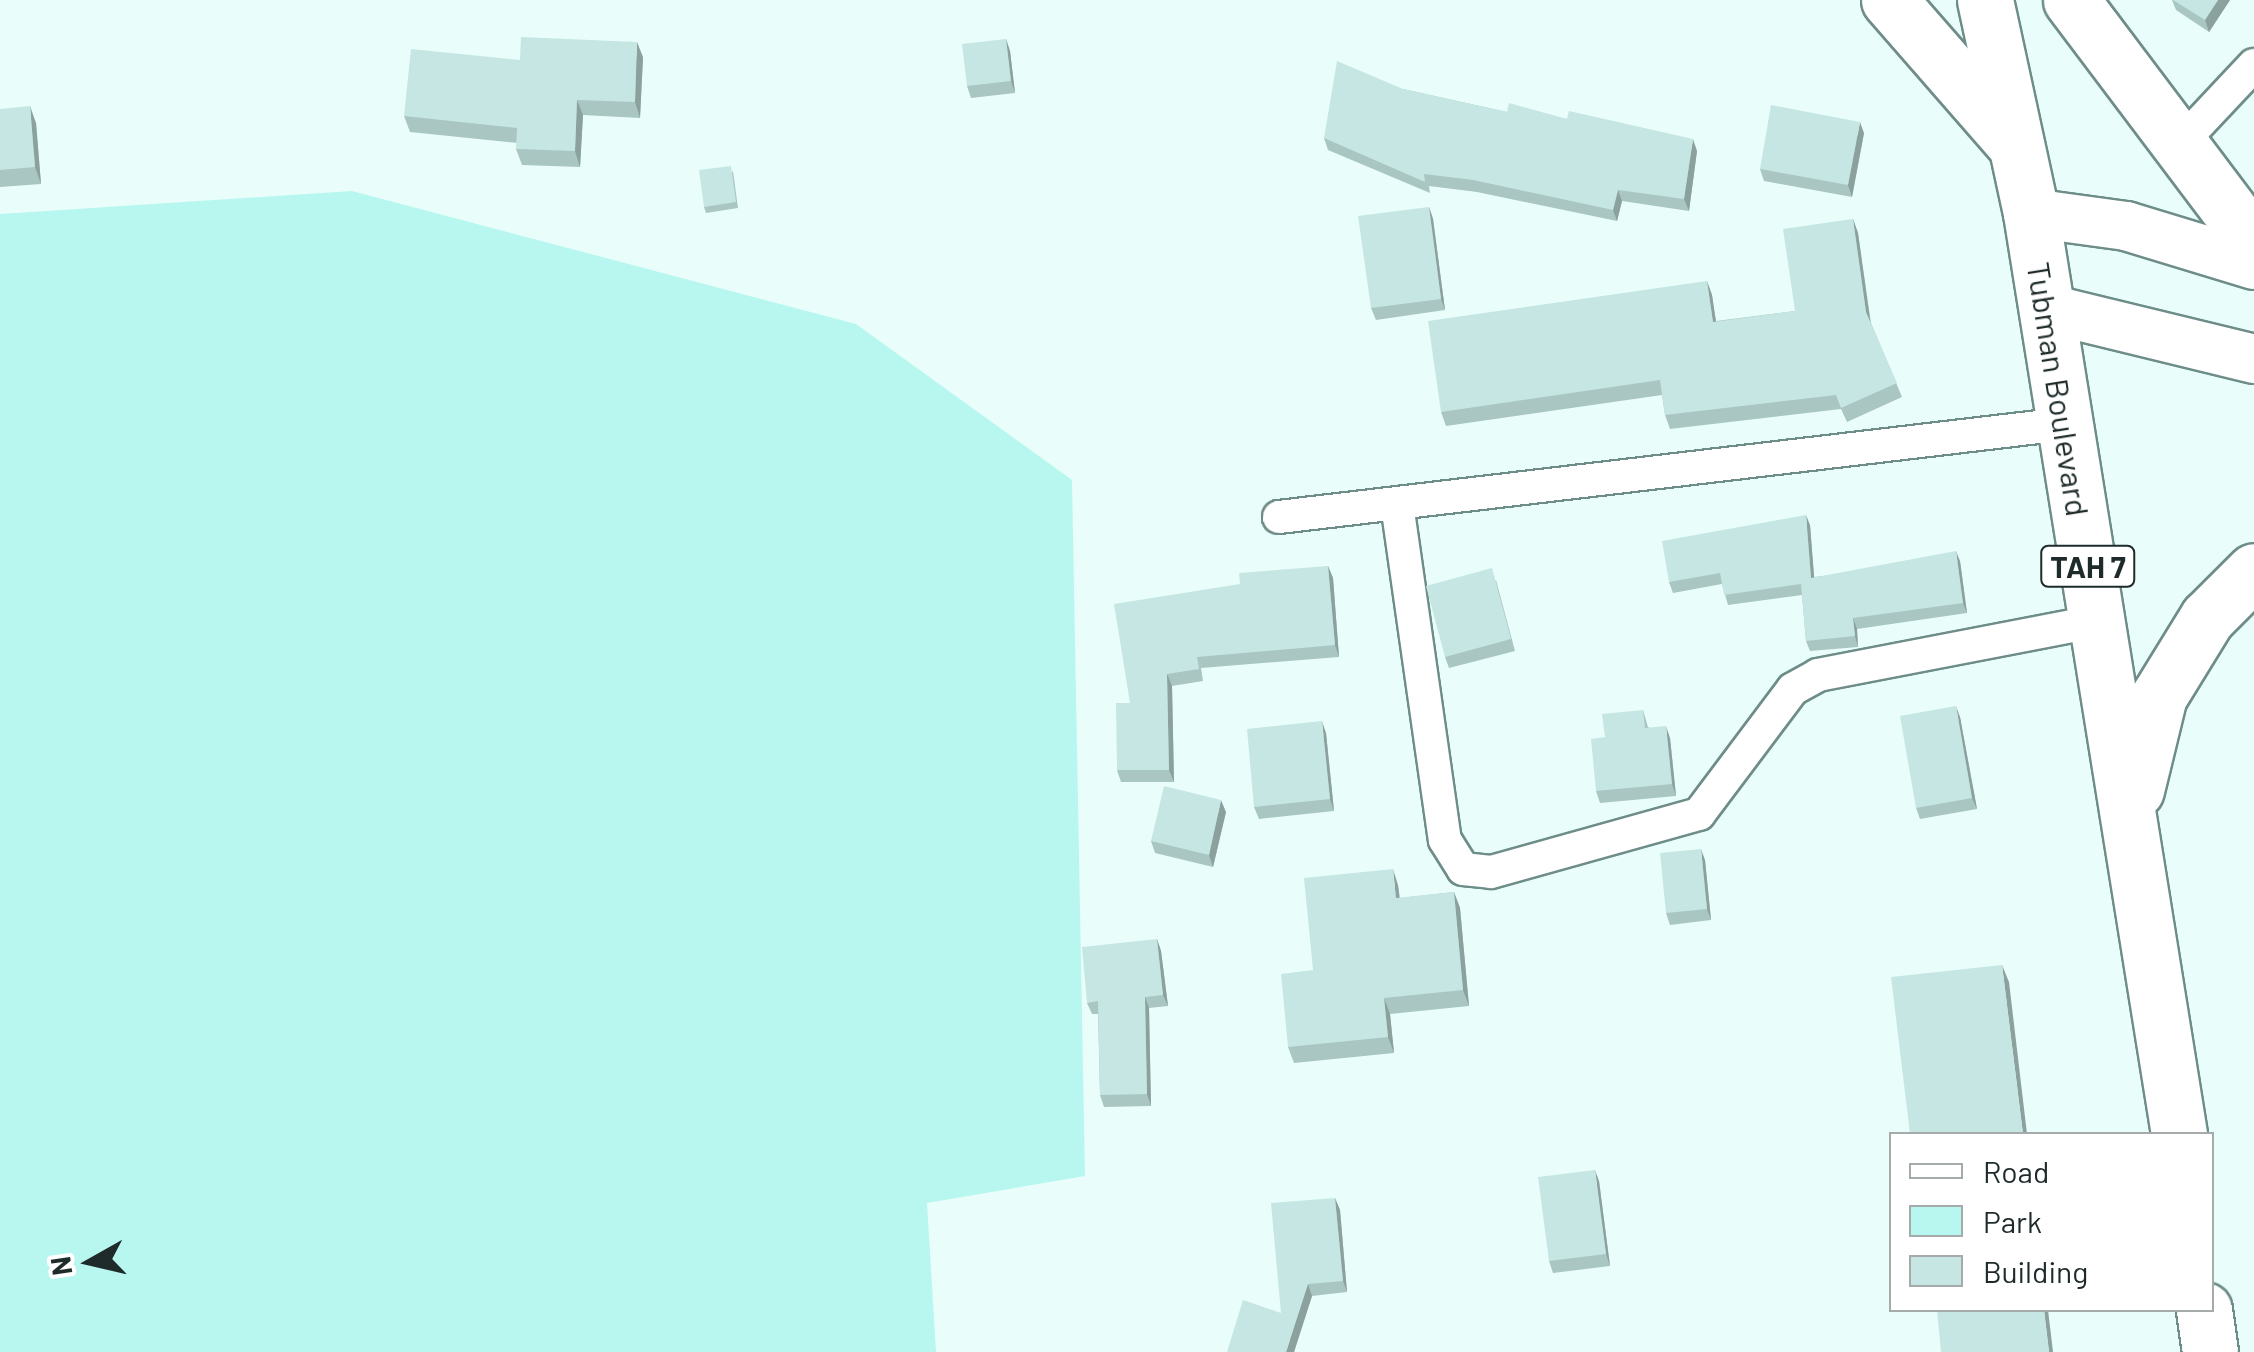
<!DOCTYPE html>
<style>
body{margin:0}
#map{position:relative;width:2254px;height:1352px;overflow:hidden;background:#e9fefb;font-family:Barlow,sans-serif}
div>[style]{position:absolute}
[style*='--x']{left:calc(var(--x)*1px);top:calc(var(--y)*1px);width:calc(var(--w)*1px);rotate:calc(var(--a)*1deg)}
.green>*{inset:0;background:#b8f7ef}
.roads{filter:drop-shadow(2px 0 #6e8d89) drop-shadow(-2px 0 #6e8d89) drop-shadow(0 2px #6e8d89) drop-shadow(0 -2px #6e8d89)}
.street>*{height:32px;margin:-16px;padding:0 16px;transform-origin:16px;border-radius:16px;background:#fff}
.secondary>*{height:48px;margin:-24px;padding:0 24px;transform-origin:24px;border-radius:24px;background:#fff}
.highway>*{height:55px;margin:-27.5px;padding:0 27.5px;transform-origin:27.5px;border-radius:27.5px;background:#fff}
.wall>*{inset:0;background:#a9c6c2}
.shaded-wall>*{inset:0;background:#8aa19e}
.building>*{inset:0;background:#c5e6e2}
span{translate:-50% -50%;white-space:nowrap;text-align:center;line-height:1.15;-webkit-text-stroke:8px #fff;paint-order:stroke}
.shield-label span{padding:2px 8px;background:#fff;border:2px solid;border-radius:8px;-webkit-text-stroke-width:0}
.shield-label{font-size:30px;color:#1e2b2a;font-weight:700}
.street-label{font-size:32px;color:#1e2b2a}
.legend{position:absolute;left:1889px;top:1132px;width:325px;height:180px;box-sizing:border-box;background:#fff;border:2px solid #a5aaaa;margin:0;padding:12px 18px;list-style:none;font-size:30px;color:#1e2b2a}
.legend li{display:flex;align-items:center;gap:20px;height:50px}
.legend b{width:50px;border:2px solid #a5aaaa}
.north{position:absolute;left:40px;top:1212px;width:100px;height:100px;-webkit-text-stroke:8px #fff;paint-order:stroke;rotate:262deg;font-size:28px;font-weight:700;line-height:40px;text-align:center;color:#1e2b2a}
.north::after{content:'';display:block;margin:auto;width:35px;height:45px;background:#1e2b2a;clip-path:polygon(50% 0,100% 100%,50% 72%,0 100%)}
</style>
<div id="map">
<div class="green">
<i style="clip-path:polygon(352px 191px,856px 324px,1072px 480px,1085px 1176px,927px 1203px,936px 1352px,0 1352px,0 214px)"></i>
</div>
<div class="roads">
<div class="street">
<i style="--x:2176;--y:148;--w:114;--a:-46.8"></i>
<i style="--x:1397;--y:504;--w:339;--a:81.9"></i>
<i style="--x:1445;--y:840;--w:34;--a:58"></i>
<i style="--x:1463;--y:869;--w:28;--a:6"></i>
<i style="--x:1491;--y:872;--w:216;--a:-15.6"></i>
<i style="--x:1699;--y:814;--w:156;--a:-53.1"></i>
<i style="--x:1793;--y:689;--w:29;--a:-29"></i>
<i style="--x:1818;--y:675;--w:285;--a:-10.9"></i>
<i style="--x:1279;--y:517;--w:789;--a:-6.76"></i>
</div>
<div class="secondary">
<i style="--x:2031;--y:213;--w:96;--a:7.8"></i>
<i style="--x:2126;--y:226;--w:134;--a:16.9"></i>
<i style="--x:2045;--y:308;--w:215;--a:13.7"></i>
</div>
<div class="highway">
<i style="--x:1889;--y:0;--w:187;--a:48.9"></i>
<i style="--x:1985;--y:0;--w:218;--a:77.8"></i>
<i style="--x:2031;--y:213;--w:933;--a:80.87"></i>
<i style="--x:2071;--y:0;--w:304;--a:53"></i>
<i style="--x:2136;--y:790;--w:97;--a:-76.3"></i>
<i style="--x:2159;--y:696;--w:92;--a:-58.4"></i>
<i style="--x:2207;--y:618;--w:66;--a:-45"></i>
<i style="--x:2204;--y:1310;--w:42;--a:81.9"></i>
</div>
</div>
<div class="wall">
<i style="clip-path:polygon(2172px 0,2230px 0,2209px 32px,2176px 10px)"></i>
<i style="clip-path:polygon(1006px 39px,1010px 51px,1015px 93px,971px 98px,967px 86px)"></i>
<i style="clip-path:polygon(643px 57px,640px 118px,583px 115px,580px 167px,522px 165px,516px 149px,517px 143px,410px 132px,404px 116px,520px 60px)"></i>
<i style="clip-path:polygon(1403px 89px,1507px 112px,1567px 119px,1697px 151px,1689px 211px,1622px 201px,1617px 221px,1477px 192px,1429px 186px,1430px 193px,1328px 150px,1324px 138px)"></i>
<i style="clip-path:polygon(0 109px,36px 123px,41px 184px,0 187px)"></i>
<i style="clip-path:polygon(1864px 133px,1852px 197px,1764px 181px,1760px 169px)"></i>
<i style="clip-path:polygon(733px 171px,738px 208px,706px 213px,704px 207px)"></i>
<i style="clip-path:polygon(1429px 207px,1433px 219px,1445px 310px,1376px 320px,1371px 308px)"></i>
<i style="clip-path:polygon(1853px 219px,1858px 233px,1871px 323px,1902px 397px,1847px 422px,1841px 409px,1670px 429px,1665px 415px,1662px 395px,1446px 426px,1441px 412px,1707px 281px,1712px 295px,1716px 321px,1795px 311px)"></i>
<i style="clip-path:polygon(1810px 525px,1814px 577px,1960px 561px,1967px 613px,1857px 629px,1858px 647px,1810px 651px,1806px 641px,1802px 595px,1728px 605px,1722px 584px,1673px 593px,1669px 582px)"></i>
<i style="clip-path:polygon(1328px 566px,1333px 578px,1339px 657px,1201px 668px,1203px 681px,1172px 686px,1174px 782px,1121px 782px,1117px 770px,1130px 703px,1240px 584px)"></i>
<i style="clip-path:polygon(1496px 580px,1515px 651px,1449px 668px,1445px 657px)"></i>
<i style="clip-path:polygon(1643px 710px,1648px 727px,1670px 738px,1676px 796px,1600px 803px,1596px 791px,1605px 737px)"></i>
<i style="clip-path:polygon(1960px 717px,1977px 809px,1920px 819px,1916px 808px)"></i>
<i style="clip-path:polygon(1326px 733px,1334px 811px,1259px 819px,1254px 807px)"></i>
<i style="clip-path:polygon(1226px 812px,1213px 867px,1155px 853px,1151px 841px)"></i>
<i style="clip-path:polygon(1705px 860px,1711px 920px,1670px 925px,1666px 913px)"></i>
<i style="clip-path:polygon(1398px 885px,1400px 898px,1454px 892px,1460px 908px,1469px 1006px,1390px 1014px,1394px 1053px,1294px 1063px,1288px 1047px,1313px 970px)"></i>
<i style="clip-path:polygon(1157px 939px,1161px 951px,1168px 1006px,1149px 1008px,1151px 1106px,1104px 1107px,1100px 1095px,1098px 1014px,1092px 1014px,1087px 1003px)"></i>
<i style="clip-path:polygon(1599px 1181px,1610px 1266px,1553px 1273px,1549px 1261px)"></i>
<i style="clip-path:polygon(1335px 1198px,1340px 1210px,1347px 1292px,1312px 1296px,1294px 1352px,1281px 1313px)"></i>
</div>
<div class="shaded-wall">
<i style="clip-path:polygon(2218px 0,2230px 0,2209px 32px,2205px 20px)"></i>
<i style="clip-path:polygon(1006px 39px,1010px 51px,1015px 93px,1011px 81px)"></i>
<i style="clip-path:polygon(637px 42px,643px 57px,640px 118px,635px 102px)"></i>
<i style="clip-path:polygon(577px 100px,583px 115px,580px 167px,575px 151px)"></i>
<i style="clip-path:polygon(30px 106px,36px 123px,41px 184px,35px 167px)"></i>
<i style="clip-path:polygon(1860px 122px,1864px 133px,1852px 197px,1848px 185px)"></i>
<i style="clip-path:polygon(1693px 139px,1697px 151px,1689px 211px,1684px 199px)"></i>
<i style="clip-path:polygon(1618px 190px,1622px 201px,1617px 221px,1613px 210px)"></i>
<i style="clip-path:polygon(1429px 207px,1433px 219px,1445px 310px,1441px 299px)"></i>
<i style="clip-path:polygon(1853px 219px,1858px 233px,1871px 327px,1866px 312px)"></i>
<i style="clip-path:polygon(1707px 281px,1712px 295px,1718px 336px,1713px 322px)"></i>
<i style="clip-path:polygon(1806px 515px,1810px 525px,1815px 588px,1811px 578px)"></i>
<i style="clip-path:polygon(1956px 551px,1960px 561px,1967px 613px,1963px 603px)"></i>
<i style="clip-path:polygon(1328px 566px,1333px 578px,1339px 657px,1335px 645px)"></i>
<i style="clip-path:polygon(1853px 618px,1857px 629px,1858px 647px,1855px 636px)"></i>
<i style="clip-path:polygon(1167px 674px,1172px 686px,1174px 782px,1169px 770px)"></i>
<i style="clip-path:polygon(1956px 706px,1960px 717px,1977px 809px,1972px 798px)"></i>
<i style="clip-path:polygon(1322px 721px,1326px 733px,1334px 811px,1330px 799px)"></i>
<i style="clip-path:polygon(1666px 726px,1670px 738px,1676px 796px,1672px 784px)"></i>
<i style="clip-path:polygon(1221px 800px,1226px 812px,1213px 867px,1209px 855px)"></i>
<i style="clip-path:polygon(1701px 849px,1705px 860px,1711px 920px,1707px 909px)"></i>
<i style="clip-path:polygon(1393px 869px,1398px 885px,1401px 914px,1396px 898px)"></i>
<i style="clip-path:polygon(1454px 892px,1460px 908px,1469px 1006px,1463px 990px)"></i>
<i style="clip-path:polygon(1157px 939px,1161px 951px,1168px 1006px,1163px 995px)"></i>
<i style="clip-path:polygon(2002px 965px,2009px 982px,2027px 1134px,2023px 1134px)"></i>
<i style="clip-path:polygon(1145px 997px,1149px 1008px,1151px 1106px,1147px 1094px)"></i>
<i style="clip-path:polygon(1384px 998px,1390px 1014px,1394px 1053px,1388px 1037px)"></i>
<i style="clip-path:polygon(1595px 1170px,1599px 1181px,1610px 1266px,1606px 1254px)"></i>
<i style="clip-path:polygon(1335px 1198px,1340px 1210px,1347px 1292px,1343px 1281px)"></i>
<i style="clip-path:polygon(1308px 1284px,1312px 1296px,1294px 1352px,1286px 1352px)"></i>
<i style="clip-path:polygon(2044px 1310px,2048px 1310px,2053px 1352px,2049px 1352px)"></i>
</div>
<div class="building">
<i style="clip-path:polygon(2173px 0,2218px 0,2205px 20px)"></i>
<i style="clip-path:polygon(521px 37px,637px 42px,635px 102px,577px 100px,575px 151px,516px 149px,517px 128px,404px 116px,411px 49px,520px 60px)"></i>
<i style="clip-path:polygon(1006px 39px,1011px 81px,967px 86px,962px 44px)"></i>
<i style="clip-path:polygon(1337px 61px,1403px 89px,1507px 112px,1509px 103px,1567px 119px,1569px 111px,1693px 139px,1684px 199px,1618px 190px,1613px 210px,1473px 180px,1424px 174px,1425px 182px,1324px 138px)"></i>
<i style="clip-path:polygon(1771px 105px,1860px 122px,1848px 185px,1760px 169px)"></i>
<i style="clip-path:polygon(30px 106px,35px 167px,0 170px,0 109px)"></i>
<i style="clip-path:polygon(731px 166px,736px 202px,704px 207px,699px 170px)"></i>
<i style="clip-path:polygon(1429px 207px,1441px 299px,1371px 308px,1358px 216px)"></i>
<i style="clip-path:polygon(1853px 219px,1866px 312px,1897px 383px,1841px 408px,1836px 395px,1665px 415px,1660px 380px,1441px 412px,1428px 321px,1707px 281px,1713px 322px,1795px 311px,1783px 229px)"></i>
<i style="clip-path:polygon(1806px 515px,1811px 578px,1956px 551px,1963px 603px,1853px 618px,1855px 636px,1806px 641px,1801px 584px,1724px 595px,1720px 573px,1669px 582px,1662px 541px)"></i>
<i style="clip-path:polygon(1328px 566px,1335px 645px,1197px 657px,1199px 669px,1167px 674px,1169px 770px,1117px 770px,1116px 703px,1130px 703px,1114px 604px,1240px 584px,1239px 573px)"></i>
<i style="clip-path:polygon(1492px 568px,1511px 639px,1445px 657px,1426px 586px)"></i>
<i style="clip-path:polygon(1956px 706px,1972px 798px,1916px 808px,1900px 716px)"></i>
<i style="clip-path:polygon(1643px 710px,1645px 728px,1666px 726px,1672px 784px,1596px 791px,1591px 739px,1605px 737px,1602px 714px)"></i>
<i style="clip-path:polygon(1322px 721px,1330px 799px,1254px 807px,1247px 729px)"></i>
<i style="clip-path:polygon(1164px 786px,1221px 800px,1209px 855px,1151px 841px)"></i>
<i style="clip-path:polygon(1701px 849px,1707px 909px,1666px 913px,1660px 853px)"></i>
<i style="clip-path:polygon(1393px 869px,1396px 898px,1454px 892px,1463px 990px,1384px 998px,1388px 1037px,1288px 1047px,1281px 974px,1313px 970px,1304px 878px)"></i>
<i style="clip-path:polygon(1157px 939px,1163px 995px,1145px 997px,1147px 1094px,1100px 1095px,1098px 1001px,1087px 1003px,1082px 947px)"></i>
<i style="clip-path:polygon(2002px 965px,2023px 1134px,1910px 1134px,1891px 977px)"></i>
<i style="clip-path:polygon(1595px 1170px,1606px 1254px,1549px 1261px,1538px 1177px)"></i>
<i style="clip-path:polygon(1335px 1198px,1343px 1281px,1308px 1284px,1286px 1352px,1227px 1352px,1243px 1300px,1281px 1313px,1271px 1203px)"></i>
<i style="clip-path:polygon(1937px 1310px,2044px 1310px,2049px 1352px,1941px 1352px)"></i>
</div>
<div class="shield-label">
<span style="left:2088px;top:566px">TAH 7</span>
</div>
<div class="street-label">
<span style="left:2059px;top:389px;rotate:81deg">Tubman Boulevard</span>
</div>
<ul class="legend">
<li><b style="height:12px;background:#fff"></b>Road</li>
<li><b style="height:28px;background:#b8f7ef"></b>Park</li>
<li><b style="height:28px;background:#c5e6e2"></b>Building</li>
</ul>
<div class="north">N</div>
</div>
